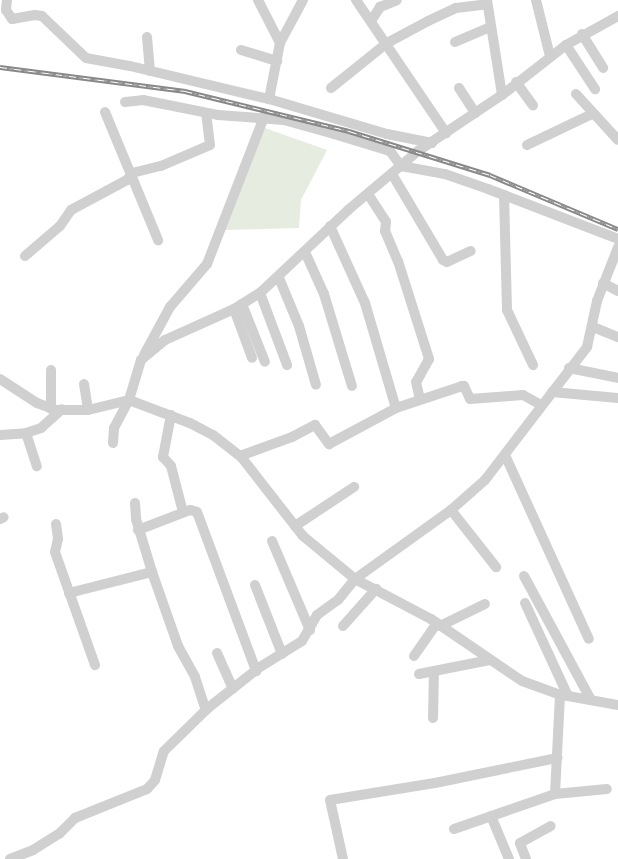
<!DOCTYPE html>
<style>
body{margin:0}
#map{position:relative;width:618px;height:859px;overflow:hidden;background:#fff;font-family:"DejaVu Sans",sans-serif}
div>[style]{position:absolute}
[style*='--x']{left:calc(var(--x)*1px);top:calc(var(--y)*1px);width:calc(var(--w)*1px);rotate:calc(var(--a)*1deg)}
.green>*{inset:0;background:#e6ecdf}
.minor>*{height:10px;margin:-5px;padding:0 5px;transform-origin:5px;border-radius:5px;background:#d0d0d0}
.rail>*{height:4.5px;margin-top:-2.25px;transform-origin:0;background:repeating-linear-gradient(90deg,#fff 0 7px,#888 0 14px);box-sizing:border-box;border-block:2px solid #888}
span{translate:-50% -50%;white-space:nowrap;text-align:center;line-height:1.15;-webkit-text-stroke:6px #fff;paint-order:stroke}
</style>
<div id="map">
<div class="green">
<i style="clip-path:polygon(265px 128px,327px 150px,301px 200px,299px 228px,223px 230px)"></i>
</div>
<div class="minor">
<i style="--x:7;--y:0;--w:10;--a:96"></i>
<i style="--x:6;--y:10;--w:11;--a:56"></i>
<i style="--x:12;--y:19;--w:23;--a:-10"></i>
<i style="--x:35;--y:15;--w:7;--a:8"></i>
<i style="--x:42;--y:16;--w:61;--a:43.7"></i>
<i style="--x:86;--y:58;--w:45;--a:10.3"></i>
<i style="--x:130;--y:66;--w:143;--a:13.4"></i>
<i style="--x:269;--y:99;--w:123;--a:16.5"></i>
<i style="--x:387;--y:134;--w:46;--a:11.3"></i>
<i style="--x:258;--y:0;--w:48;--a:62.9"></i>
<i style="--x:356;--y:0;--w:161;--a:55.9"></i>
<i style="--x:487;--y:0;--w:96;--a:81"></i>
<i style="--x:536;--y:0;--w:58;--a:76"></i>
<i style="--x:371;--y:21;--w:17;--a:-57"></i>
<i style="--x:380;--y:7;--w:18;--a:-22"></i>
<i style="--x:582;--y:34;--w:40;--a:58"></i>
<i style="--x:147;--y:37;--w:34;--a:85"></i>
<i style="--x:455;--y:42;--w:39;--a:-23"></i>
<i style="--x:566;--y:45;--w:53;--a:56.6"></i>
<i style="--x:241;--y:50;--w:38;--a:17"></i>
<i style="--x:516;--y:82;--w:29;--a:54"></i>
<i style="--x:331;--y:88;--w:72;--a:-38.8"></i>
<i style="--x:387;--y:43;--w:47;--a:-28.2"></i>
<i style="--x:428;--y:21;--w:31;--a:-25"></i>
<i style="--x:456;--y:8;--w:31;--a:-7"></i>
<i style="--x:459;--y:88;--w:30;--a:57"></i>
<i style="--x:576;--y:94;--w:62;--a:47.6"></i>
<i style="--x:269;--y:99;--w:57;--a:-78.9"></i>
<i style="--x:280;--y:43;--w:49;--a:-61.9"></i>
<i style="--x:125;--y:102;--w:18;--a:-6"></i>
<i style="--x:143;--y:100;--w:76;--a:11.3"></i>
<i style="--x:218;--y:115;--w:66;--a:4.3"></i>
<i style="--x:284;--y:120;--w:52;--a:15.6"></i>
<i style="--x:334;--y:134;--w:59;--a:16.9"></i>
<i style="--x:390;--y:151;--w:19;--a:54"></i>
<i style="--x:401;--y:166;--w:45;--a:10.3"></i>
<i style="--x:445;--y:174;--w:46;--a:19.2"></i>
<i style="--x:488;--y:189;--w:139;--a:21"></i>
<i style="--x:105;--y:112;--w:139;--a:67.5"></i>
<i style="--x:527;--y:145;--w:72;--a:-25.5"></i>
<i style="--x:392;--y:174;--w:100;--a:59.3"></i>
<i style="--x:443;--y:260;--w:4;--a:27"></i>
<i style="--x:447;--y:262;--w:26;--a:-25"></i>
<i style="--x:368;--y:194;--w:33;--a:57"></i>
<i style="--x:386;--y:222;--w:9;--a:96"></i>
<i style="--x:385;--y:231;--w:33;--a:67"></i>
<i style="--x:398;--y:261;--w:103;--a:72.4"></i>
<i style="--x:429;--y:359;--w:26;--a:119"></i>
<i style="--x:416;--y:382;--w:18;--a:77"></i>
<i style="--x:504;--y:195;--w:115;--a:88.5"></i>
<i style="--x:507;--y:310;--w:61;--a:64.7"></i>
<i style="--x:330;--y:226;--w:85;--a:65.6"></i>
<i style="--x:365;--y:303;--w:109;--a:73.6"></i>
<i style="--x:305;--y:252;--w:46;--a:65.7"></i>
<i style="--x:324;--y:294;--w:96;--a:73.1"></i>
<i style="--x:25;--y:256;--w:46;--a:-40.6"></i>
<i style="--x:60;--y:226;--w:19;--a:-55"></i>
<i style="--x:71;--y:210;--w:64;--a:-28.2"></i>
<i style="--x:127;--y:180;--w:9;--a:-54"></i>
<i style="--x:132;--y:173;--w:30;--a:-14"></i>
<i style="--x:161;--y:166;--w:53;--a:-23.2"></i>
<i style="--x:210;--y:145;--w:32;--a:-97"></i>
<i style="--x:279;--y:278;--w:52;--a:67.4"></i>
<i style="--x:299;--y:326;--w:61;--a:73.9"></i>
<i style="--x:603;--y:283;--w:17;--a:28"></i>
<i style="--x:260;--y:293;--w:77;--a:69.4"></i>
<i style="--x:242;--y:304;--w:62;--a:68.4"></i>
<i style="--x:234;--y:309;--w:52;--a:69.8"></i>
<i style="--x:593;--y:327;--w:27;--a:22"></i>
<i style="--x:144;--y:355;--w:55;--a:-61.6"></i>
<i style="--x:170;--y:307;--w:57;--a:-49.3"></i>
<i style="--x:207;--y:264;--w:158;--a:-68.8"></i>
<i style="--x:569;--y:368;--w:50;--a:11.5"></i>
<i style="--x:51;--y:370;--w:39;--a:90"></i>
<i style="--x:0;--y:379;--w:44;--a:33"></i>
<i style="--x:37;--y:403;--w:20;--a:20"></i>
<i style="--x:56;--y:410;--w:32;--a:0"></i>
<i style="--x:88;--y:410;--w:42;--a:-13.7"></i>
<i style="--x:129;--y:400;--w:65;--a:20.7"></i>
<i style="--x:190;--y:423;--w:26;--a:28"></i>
<i style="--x:213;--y:435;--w:37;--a:38"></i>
<i style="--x:242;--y:458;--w:99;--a:52"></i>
<i style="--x:303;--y:536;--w:67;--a:39.6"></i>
<i style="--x:355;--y:579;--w:86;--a:27.8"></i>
<i style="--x:431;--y:619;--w:110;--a:34.3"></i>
<i style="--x:522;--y:681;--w:37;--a:20"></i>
<i style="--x:557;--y:694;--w:62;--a:10.2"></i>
<i style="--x:84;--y:384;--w:26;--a:81"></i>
<i style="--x:552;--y:392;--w:66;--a:5.2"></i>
<i style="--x:171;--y:415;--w:43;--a:100.8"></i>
<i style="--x:163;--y:457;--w:12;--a:48"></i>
<i style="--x:171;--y:466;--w:48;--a:75.4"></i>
<i style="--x:26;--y:433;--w:35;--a:72"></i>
<i style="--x:0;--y:435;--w:26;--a:-4"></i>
<i style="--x:26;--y:433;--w:16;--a:-18"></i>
<i style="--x:41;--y:428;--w:28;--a:-42"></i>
<i style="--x:113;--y:443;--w:15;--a:-86"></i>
<i style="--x:114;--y:428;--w:32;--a:-62"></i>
<i style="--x:129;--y:400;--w:42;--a:-73.3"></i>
<i style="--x:141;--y:360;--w:31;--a:-40"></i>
<i style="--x:165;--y:340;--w:76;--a:-24.2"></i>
<i style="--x:234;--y:309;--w:31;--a:-32"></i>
<i style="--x:260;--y:293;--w:121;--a:-43.3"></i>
<i style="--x:348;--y:210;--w:92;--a:-40.1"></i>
<i style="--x:418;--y:151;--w:101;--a:-33.7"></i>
<i style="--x:502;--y:95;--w:81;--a:-38"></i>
<i style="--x:566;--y:45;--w:60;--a:-29.1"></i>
<i style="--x:505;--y:455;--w:202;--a:65.5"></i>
<i style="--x:240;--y:456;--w:55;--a:-20.1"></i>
<i style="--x:292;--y:437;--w:26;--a:-28"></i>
<i style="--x:315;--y:425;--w:24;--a:54"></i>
<i style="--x:329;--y:444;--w:76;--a:-28.2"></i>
<i style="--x:396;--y:408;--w:70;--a:-18.4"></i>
<i style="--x:462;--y:386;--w:2;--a:0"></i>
<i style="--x:464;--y:386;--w:14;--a:65"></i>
<i style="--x:470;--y:399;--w:53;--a:-4.3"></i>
<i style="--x:523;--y:395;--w:21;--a:29"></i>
<i style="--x:135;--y:503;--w:16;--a:86"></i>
<i style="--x:136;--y:519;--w:55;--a:73.2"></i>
<i style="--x:152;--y:572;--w:78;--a:70.6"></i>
<i style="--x:178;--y:646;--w:35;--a:61"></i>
<i style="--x:195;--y:677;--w:35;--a:72"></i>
<i style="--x:451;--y:510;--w:73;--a:51.7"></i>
<i style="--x:0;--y:519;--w:4;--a:-27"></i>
<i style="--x:56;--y:524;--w:15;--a:82"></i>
<i style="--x:58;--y:539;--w:13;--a:103"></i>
<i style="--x:55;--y:552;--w:120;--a:70.5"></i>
<i style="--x:295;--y:526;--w:71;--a:-33.5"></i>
<i style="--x:138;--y:530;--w:56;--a:-21"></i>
<i style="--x:190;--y:510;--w:7;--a:16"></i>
<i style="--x:197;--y:512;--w:170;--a:69.6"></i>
<i style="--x:272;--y:541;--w:97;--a:66.9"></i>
<i style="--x:524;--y:576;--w:141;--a:61.6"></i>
<i style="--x:255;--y:585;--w:74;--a:68.6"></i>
<i style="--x:69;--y:593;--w:86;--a:-14.2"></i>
<i style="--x:525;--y:603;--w:102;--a:65.2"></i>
<i style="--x:343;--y:626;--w:50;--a:-48.3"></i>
<i style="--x:440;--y:626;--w:50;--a:-26.1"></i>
<i style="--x:217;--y:653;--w:39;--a:66"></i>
<i style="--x:414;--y:656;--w:40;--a:-55.1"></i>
<i style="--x:419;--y:674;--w:72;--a:-11.2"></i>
<i style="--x:433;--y:718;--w:47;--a:-88.8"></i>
<i style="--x:555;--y:794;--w:100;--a:-87.1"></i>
<i style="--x:491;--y:816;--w:47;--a:67.3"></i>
<i style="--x:454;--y:829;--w:107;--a:-19.1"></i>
<i style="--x:555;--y:794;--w:52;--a:-5.5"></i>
<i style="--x:10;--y:859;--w:25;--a:-21"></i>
<i style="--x:33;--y:850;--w:31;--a:-32"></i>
<i style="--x:59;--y:834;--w:23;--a:-45"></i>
<i style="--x:75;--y:818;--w:78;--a:-21.9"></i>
<i style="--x:147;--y:789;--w:12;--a:-48"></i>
<i style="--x:155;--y:780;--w:30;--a:-73"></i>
<i style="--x:164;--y:751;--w:62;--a:-44.3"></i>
<i style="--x:208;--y:708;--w:66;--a:-38.3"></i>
<i style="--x:260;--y:667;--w:49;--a:-31.8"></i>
<i style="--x:302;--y:641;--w:30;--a:-60"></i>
<i style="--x:317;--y:615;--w:26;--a:-36"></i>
<i style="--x:338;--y:600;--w:27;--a:-51"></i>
<i style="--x:355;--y:579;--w:118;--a:-35.7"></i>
<i style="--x:451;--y:510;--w:45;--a:-41.4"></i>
<i style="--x:485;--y:480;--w:168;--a:-52.5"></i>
<i style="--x:587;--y:347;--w:47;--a:-77.7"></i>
<i style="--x:597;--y:301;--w:58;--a:-68.7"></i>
<i style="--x:343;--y:859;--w:60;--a:-102.4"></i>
<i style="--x:330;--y:800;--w:106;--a:-9.2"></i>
<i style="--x:435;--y:783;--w:125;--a:-11.6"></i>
<i style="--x:526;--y:859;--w:17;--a:-111"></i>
<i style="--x:520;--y:843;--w:35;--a:-29"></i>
</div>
<div class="rail">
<i style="--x:0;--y:67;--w:187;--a:7.4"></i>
<i style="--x:185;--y:91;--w:169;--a:13.7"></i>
<i style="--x:349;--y:131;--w:148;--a:17.3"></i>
<i style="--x:490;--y:175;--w:139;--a:22.9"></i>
</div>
</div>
